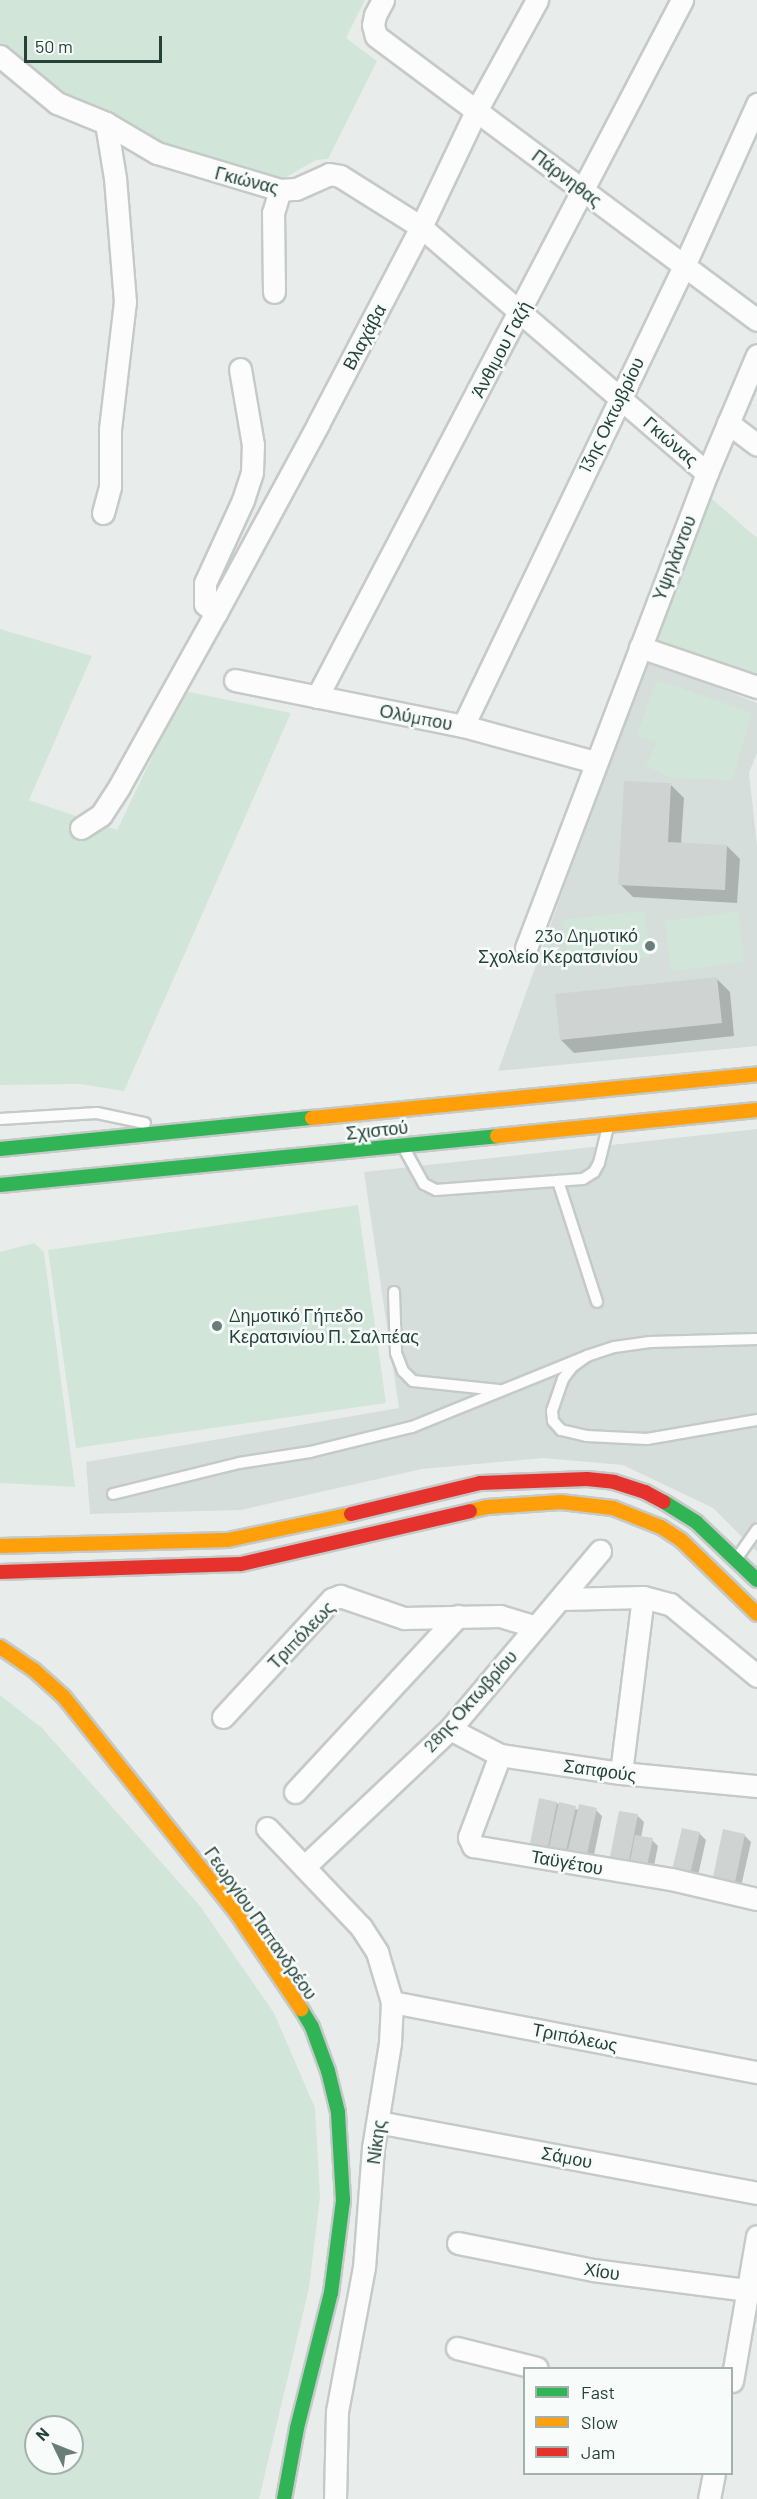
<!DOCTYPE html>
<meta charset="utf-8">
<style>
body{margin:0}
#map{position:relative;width:757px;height:2499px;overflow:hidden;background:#e8edeb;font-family:Barlow,sans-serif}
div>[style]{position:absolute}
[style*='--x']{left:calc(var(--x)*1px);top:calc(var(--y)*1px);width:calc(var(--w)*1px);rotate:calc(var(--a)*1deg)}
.built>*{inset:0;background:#d6dedb}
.green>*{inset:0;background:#d1e6d8}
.shadow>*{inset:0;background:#0003}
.building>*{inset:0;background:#cfd4d2}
.roads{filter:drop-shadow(2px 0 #c5cac8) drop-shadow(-2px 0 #c5cac8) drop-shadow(0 2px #c5cac8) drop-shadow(0 -2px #c5cac8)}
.lane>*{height:10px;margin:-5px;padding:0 5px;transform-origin:5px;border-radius:5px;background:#fcfcfc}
.street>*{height:21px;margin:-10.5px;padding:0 10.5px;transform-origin:10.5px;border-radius:10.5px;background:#fcfcfc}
.fast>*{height:14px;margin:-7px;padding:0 7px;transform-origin:7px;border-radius:7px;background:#30b455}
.slow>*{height:14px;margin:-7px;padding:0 7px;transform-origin:7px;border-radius:7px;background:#ff9f0a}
.jam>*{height:14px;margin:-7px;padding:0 7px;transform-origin:7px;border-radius:7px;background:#e5322d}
.dots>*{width:16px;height:16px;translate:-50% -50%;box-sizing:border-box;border:3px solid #f7fbf9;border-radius:50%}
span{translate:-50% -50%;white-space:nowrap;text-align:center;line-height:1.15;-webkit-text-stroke:5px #f7fbf9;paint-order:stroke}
.street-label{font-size:18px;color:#24423a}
.poi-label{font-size:18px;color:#24423a}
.right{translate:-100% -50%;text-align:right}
.left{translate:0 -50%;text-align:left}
.legend{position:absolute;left:523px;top:2367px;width:210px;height:108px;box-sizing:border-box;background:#f7fbf9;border:2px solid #a3b1ad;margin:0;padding:8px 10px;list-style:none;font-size:18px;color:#24423a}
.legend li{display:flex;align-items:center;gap:12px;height:30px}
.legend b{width:30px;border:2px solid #a3b1ad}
.north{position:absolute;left:24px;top:2415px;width:60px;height:60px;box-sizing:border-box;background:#f7fbf9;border:2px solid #a3b1ad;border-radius:50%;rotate:313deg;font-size:16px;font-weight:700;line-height:24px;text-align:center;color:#24423a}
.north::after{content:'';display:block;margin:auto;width:21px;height:27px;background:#697e78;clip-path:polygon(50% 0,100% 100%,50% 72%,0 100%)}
.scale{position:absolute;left:24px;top:36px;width:138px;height:27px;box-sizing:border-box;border:3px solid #24423a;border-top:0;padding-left:8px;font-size:18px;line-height:21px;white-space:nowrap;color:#24423a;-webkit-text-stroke:4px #f7fbf9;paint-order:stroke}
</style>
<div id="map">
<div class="built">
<i style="clip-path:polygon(646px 659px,757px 703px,757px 753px,749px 773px,757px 846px,757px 1046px,498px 1071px)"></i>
<i style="clip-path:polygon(757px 1129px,757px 1552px,713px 1508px,623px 1465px,543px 1458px,422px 1469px,241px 1510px,90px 1514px,86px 1462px,399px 1408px,364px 1172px)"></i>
</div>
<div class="green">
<i style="clip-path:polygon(0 0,365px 0,346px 38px,377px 61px,328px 159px,316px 160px,279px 181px,186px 156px,79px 106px,16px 63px,0 45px)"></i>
<i style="clip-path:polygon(711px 498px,757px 538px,757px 679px,657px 640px)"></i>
<i style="clip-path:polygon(0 629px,92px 656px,29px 800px,117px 830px,184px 691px,291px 713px,124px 1091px,80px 1084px,0 1085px)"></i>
<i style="clip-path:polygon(657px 680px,752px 713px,732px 780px,673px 778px,646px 766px,657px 742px,637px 735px)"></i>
<i style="clip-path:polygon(644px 911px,650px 957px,568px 967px,563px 920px)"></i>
<i style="clip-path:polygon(738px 912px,744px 962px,671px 971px,665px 921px)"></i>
<i style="clip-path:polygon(358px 1205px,386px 1403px,76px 1448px,48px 1250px)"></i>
<i style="clip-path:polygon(34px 1243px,44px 1252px,75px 1487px,0 1483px,0 1252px)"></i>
<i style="clip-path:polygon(evenodd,0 1695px,42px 1728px,200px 1906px,274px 2013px,315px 2108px,320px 2197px,309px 2288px,259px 2499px,0 2499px,0 1695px,36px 2427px,72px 2427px,72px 2463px,36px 2463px,36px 2427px)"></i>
</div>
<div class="shadow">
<i style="clip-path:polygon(671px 785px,684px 798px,681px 844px,727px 846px,740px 859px,737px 903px,633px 897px,620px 884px)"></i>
<i style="clip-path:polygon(717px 979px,730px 992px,734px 1036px,574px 1053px,561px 1040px)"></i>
<i style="clip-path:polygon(556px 1803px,579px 1810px,596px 1810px,602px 1816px,593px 1860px,538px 1850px,532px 1843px)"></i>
<i style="clip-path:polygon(638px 1816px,644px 1822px,641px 1838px,652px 1840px,658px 1846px,653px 1871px,618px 1863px,611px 1857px)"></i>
<i style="clip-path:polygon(699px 1833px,706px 1840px,697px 1880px,680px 1876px)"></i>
<i style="clip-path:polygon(744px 1835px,751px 1842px,741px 1887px,721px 1883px,715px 1877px)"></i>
</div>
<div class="building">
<i style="clip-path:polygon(624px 781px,671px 783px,668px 842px,727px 845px,725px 890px,618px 885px)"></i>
<i style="clip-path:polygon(717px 977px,722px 1023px,560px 1040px,555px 994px)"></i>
<i style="clip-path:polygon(539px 1798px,557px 1802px,548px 1847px,530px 1844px)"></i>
<i style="clip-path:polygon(559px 1802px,576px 1806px,566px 1851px,549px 1848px)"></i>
<i style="clip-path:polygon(579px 1804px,597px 1808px,587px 1854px,568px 1850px)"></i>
<i style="clip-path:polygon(619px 1811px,638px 1814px,629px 1861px,610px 1857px)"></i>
<i style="clip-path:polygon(682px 1828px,700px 1832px,690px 1874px,672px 1870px)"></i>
<i style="clip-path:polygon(723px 1829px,745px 1834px,735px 1882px,713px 1877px)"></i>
<i style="clip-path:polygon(635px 1835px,653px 1838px,647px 1866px,630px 1862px)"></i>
</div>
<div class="roads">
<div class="lane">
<i style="--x:0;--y:1119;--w:97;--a:-3.5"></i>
<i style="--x:97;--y:1113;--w:49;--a:11.8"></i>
<i style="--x:405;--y:1150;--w:39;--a:61"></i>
<i style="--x:424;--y:1184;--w:13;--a:27"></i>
<i style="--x:436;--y:1190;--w:147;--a:-4.3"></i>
<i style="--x:583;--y:1179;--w:13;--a:-32"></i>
<i style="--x:594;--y:1172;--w:10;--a:-61"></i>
<i style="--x:599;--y:1163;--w:36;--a:-76"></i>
<i style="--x:558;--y:1181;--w:127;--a:72.1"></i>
<i style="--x:394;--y:1292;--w:61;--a:88.1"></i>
<i style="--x:396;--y:1353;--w:19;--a:69"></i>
<i style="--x:403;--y:1371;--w:14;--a:45"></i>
<i style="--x:413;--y:1381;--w:86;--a:6"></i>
<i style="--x:757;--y:1339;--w:107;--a:178.4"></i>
<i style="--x:650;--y:1342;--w:36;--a:172"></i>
<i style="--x:614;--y:1347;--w:28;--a:162"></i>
<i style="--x:587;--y:1356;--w:19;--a:144"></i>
<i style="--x:572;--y:1367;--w:15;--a:127"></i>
<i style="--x:563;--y:1379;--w:34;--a:109"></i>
<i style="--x:552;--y:1411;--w:10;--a:84"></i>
<i style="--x:553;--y:1421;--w:12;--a:48"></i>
<i style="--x:561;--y:1430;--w:27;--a:13"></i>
<i style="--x:587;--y:1436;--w:60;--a:2.9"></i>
<i style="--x:647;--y:1439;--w:112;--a:-9.8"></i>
<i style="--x:113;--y:1494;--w:130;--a:-13.8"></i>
<i style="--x:239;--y:1463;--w:72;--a:-8.8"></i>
<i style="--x:310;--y:1452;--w:105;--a:-13.8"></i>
<i style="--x:412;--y:1427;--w:189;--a:-22.1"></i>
<i style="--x:737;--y:1558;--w:35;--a:-55"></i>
</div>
<div class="street">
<i style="--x:383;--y:0;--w:17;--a:118"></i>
<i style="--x:375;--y:15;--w:10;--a:101"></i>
<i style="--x:373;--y:25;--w:11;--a:75"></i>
<i style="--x:376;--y:36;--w:475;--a:36.7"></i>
<i style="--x:0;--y:56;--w:74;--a:39.5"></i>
<i style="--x:57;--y:103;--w:53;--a:22.2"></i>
<i style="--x:274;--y:292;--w:79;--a:-90.7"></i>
<i style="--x:273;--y:213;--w:24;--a:-73"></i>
<i style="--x:728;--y:423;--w:36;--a:37"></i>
<i style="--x:103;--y:513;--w:28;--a:-75"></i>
<i style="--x:110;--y:486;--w:57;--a:-90"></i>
<i style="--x:110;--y:429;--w:128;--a:-83.3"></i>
<i style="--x:125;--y:302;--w:124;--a:-94.6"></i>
<i style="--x:115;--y:178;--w:56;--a:-99.3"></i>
<i style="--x:106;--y:123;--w:59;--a:30.5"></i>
<i style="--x:157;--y:153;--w:128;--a:16.7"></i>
<i style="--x:280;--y:190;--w:16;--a:-4"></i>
<i style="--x:296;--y:189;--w:36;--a:-24"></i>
<i style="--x:329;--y:174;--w:11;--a:10"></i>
<i style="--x:340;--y:176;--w:96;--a:32.2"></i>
<i style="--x:421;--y:227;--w:377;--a:40.7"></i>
<i style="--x:216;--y:613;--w:14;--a:-141"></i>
<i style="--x:205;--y:604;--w:21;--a:-90"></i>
<i style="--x:205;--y:583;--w:91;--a:-65.4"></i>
<i style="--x:243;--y:500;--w:29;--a:-72"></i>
<i style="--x:252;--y:472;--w:27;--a:-88"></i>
<i style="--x:253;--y:445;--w:77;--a:-99.7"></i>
<i style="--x:640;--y:647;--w:124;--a:18.9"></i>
<i style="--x:235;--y:680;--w:233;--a:11.4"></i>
<i style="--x:463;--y:726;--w:137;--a:15.3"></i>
<i style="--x:317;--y:697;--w:787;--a:-62.36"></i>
<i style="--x:463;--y:726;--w:510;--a:-64.34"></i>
<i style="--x:684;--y:266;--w:178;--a:-65.7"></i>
<i style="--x:81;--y:828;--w:24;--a:-33"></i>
<i style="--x:101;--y:815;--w:33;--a:-57"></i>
<i style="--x:119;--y:787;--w:199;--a:-60.9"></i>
<i style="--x:216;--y:613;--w:215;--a:-61.6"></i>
<i style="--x:318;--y:424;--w:222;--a:-62.4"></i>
<i style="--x:421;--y:227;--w:128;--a:-64.6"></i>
<i style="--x:476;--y:111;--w:127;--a:-61.2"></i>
<i style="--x:526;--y:948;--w:508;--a:-69.14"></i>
<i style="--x:707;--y:473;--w:128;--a:-67"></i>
<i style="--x:561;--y:1599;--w:82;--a:-1.4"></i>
<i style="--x:643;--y:1597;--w:28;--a:15"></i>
<i style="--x:670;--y:1604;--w:113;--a:39.6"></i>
<i style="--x:223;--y:1717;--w:161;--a:-47.3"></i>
<i style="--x:332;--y:1599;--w:9;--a:-21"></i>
<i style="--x:340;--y:1596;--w:68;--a:19"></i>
<i style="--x:404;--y:1618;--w:96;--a:-1.2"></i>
<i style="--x:500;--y:1616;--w:37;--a:17"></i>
<i style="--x:450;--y:1729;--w:56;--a:27.5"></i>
<i style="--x:500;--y:1755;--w:122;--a:8.5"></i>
<i style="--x:621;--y:1773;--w:137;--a:5.5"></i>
<i style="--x:500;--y:1755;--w:88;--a:110.7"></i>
<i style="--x:469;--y:1837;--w:10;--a:66"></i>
<i style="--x:473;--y:1846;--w:201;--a:9.5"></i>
<i style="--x:671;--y:1879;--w:88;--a:13.1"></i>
<i style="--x:621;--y:1773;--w:177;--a:-82.9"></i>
<i style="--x:295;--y:1792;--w:240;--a:-47.2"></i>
<i style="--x:267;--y:1828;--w:137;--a:46.5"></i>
<i style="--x:361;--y:1927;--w:30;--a:57"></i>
<i style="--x:377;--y:1952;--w:52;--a:73.3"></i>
<i style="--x:392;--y:2002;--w:41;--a:92.8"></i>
<i style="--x:390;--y:2043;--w:106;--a:99.2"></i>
<i style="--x:373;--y:2148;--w:119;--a:94.3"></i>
<i style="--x:364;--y:2267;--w:147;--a:100.6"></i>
<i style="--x:337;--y:2411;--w:88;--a:91.3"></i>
<i style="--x:304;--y:1867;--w:201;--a:-43.4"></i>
<i style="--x:450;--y:1729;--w:233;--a:-49.9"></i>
<i style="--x:392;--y:2002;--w:372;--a:10.9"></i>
<i style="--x:378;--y:2122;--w:386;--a:10.6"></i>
<i style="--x:458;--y:2243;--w:138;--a:11.3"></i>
<i style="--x:593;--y:2270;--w:156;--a:7.4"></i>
<i style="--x:457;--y:2348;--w:82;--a:14"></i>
<i style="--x:732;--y:2381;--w:147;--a:-80.2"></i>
<i style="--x:709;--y:2499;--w:25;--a:-79"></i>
</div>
<div class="fast">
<i style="--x:0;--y:1149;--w:314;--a:-5.7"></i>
<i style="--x:0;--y:1185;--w:499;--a:-5.6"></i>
<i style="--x:664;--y:1502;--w:38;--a:32"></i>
<i style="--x:696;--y:1522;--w:84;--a:43.6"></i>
<i style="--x:284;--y:2499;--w:72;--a:-79.6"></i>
<i style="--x:297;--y:2428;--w:139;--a:-75.9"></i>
<i style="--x:331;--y:2293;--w:94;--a:-82.6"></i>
<i style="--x:343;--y:2200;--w:88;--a:-93.3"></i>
<i style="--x:338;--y:2112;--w:42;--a:-103.7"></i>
<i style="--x:328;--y:2071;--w:47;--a:-110"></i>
<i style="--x:312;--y:2027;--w:21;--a:-121"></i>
</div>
<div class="slow">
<i style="--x:312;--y:1118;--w:447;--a:-5.6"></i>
<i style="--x:497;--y:1136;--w:261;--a:-5.7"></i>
<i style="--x:470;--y:1511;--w:17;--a:-13"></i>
<i style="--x:487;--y:1507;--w:74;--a:-3.9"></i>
<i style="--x:561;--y:1502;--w:52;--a:6.6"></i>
<i style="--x:613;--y:1508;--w:52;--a:21.6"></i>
<i style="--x:661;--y:1527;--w:24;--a:33"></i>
<i style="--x:681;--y:1540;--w:106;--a:44.2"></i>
<i style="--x:0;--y:1546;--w:228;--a:-1.5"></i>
<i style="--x:228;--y:1540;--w:126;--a:-11.9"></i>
<i style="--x:0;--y:1647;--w:41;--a:34.1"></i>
<i style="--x:34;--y:1670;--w:40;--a:42"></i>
<i style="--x:64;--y:1697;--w:278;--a:51.4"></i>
<i style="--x:237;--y:1914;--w:115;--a:56"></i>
</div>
<div class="jam">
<i style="--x:351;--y:1514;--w:133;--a:-13.5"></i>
<i style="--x:480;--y:1483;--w:107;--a:-2.1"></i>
<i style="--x:587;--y:1479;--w:27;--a:6"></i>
<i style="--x:614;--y:1482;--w:33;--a:18"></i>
<i style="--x:645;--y:1492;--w:21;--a:28"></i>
<i style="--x:0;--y:1572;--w:241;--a:-1.9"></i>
<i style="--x:241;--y:1564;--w:235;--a:-13"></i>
</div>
</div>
<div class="dots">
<i style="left:650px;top:946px;background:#697e78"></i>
<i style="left:217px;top:1326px;background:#697e78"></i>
</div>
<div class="street-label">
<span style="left:567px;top:178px;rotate:37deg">Πάρνηθας</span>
<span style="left:247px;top:180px;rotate:14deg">Γκιώνας</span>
<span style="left:364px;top:337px;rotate:-62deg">Βλαχάβα</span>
<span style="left:501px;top:349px;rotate:-62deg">Άνθιμου Γαζή</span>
<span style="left:611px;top:415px;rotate:-64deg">13ης Οκτωβρίου</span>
<span style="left:671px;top:441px;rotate:41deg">Γκιώνας</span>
<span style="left:674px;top:558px;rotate:-69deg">Υψηλάντου</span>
<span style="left:416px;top:717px;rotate:11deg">Ολύμπου</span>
<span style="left:377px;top:1130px;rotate:-6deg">Σχιστού</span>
<span style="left:301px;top:1635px;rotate:-46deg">Τριπόλεως</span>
<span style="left:470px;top:1701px;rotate:-48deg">28ης Οκτωβρίου</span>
<span style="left:600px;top:1770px;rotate:8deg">Σαπφούς</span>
<span style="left:567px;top:1862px;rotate:10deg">Ταϋγέτου</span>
<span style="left:261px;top:1923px;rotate:55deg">Γεωργίου Παπανδρέου</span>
<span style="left:575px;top:2037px;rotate:11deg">Τριπόλεως</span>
<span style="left:376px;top:2142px;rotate:-82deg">Νίκης</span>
<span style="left:567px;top:2157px;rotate:11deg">Σάμου</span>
<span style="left:602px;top:2271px;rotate:9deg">Χίου</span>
</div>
<div class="poi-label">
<span class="right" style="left:638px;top:946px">23o Δημοτικό<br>Σχολείο Κερατσινίου</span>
<span class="left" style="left:229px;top:1326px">Δημοτικό Γήπεδο<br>Κερατσινίου Π. Σαλπέας</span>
</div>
<ul class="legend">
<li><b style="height:8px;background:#30b455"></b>Fast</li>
<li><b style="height:8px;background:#ff9f0a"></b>Slow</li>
<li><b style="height:8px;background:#e5322d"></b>Jam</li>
</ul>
<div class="north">N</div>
<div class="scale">50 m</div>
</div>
